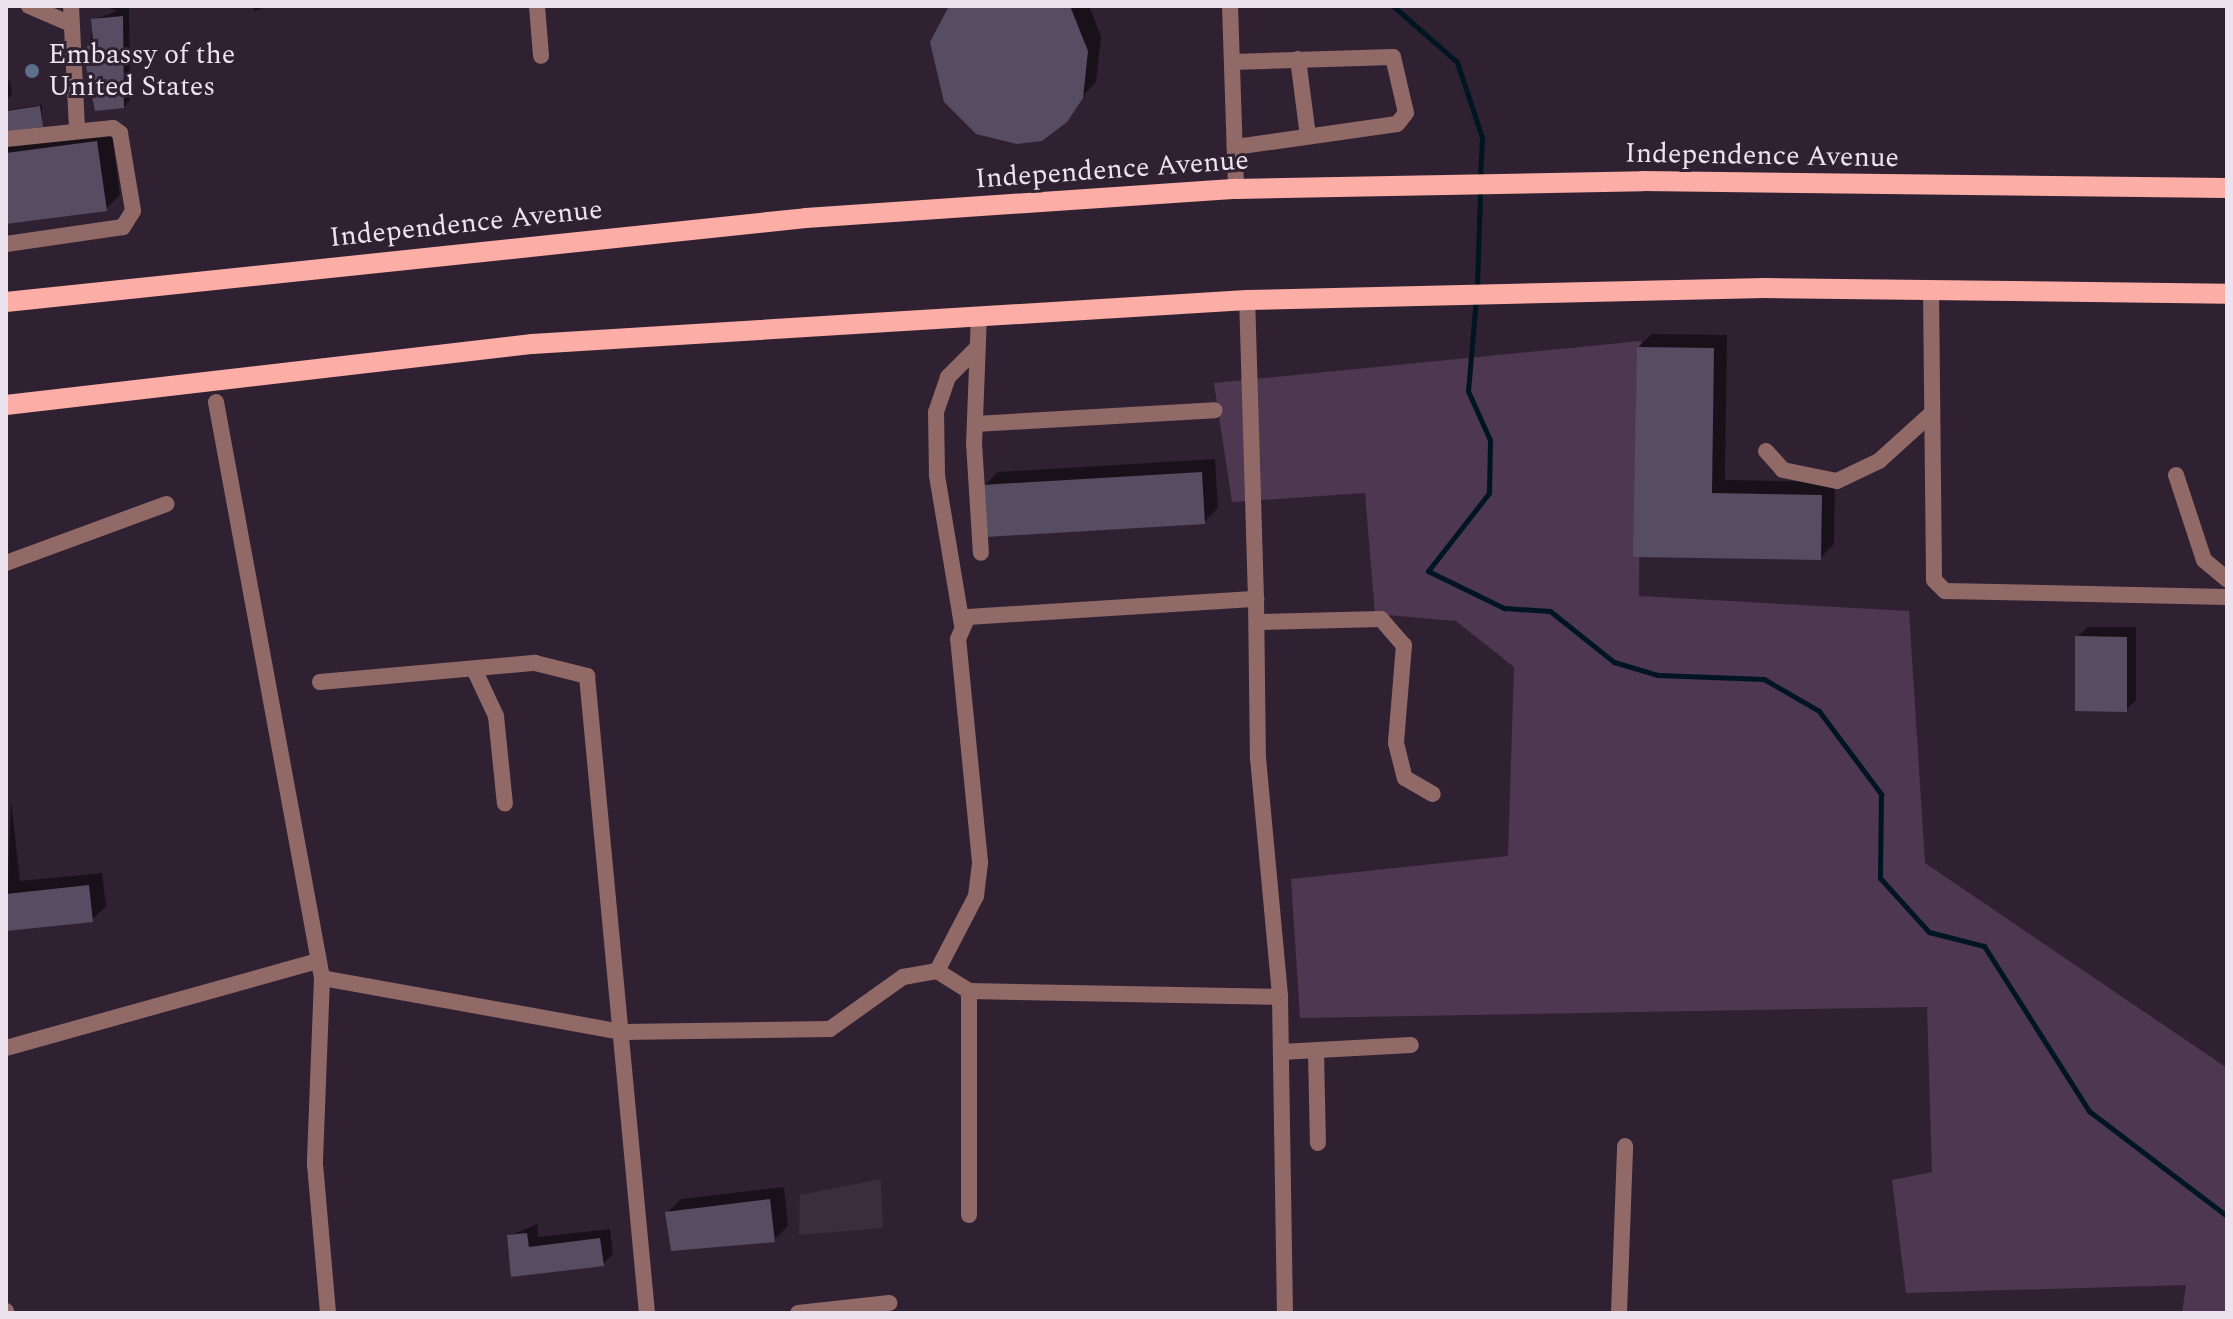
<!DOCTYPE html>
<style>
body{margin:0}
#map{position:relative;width:2233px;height:1319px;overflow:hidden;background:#302132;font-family:Spectral,serif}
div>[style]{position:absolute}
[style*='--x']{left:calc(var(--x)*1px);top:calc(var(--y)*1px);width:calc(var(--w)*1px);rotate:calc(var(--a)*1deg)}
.commercial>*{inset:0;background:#3a2e3c}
.green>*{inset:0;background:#4e3750}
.shadow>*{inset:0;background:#0007}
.stream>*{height:5px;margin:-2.5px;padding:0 2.5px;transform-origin:2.5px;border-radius:2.5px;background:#001522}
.building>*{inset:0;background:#564d62}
.minor>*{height:16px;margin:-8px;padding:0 8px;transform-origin:8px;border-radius:8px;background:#916a67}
.major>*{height:20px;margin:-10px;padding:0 10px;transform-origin:10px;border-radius:10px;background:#fcada5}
.dots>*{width:22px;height:22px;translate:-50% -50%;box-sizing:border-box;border:4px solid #302132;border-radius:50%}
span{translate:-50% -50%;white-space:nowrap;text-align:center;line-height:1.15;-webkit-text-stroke:6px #302132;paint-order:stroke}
.poi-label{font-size:28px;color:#ede3ee}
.left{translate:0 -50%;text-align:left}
.street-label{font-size:28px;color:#ede3ee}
.frame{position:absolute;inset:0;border:8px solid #ede3ee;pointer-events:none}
</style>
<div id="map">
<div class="commercial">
<i style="clip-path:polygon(881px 1179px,883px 1228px,799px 1235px,800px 1195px)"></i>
</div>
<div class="green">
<i style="clip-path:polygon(1641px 341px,1639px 596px,1909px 611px,1925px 863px,2227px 1068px,2227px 1313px,2182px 1313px,2186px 1285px,1906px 1293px,1892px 1180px,1932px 1172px,1927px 1007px,1300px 1018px,1291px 879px,1508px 856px,1514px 667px,1456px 621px,1375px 614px,1365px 493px,1232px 502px,1214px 383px)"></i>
</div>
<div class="shadow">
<i style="clip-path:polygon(104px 6px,129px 6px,130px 100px,124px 107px,87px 74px,93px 20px,117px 11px)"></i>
<i style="clip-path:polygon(254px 6px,268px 6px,268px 7px,254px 11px)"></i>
<i style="clip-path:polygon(952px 6px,1089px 6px,1101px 36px,1096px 82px,1055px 125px,932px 42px)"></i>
<i style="clip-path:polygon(10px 80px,12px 95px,6px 100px,6px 81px)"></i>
<i style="clip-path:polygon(42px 105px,42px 125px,6px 130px,6px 110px)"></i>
<i style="clip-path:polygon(111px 128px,120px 195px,106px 209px,6px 222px,6px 142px)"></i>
<i style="clip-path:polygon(1652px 334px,1727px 335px,1725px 480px,1835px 482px,1834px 544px,1820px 558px,1635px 555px,1638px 347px)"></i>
<i style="clip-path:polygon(1215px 459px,1218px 508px,1204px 522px,984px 486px,998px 472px)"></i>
<i style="clip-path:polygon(2088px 627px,2136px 627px,2136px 700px,2126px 710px,2077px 637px)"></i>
<i style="clip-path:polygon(11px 800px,20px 881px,102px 873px,106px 906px,92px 920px,6px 929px)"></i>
<i style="clip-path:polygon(784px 1187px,788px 1226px,774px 1240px,667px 1213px,681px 1199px)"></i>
<i style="clip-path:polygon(537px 1224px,538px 1237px,610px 1229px,613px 1254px,603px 1264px,513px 1274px,509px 1236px)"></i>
</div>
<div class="stream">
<i style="--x:1393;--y:6;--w:85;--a:41.2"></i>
<i style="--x:1457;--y:62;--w:79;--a:71.6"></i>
<i style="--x:1482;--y:137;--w:43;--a:92.7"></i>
<i style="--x:1477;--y:288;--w:98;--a:-88.2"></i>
<i style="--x:1476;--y:298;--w:93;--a:94.9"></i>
<i style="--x:1468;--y:391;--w:54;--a:65.8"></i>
<i style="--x:1490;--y:440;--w:53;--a:91.1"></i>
<i style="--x:1489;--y:493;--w:99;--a:128"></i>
<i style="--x:1428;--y:571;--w:85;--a:26"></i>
<i style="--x:1504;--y:608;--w:46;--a:3.7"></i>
<i style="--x:1550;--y:611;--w:82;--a:38.6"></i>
<i style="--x:1614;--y:662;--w:46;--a:16.5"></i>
<i style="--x:1658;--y:675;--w:106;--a:2.2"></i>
<i style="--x:1764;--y:679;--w:64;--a:30.2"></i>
<i style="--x:1819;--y:711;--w:104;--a:53.2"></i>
<i style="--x:1881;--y:794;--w:84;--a:90.7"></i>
<i style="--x:1880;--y:878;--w:73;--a:47.8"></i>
<i style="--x:1929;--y:932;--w:57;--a:14.3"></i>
<i style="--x:1984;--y:946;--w:196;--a:57.5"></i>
<i style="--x:2089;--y:1111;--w:173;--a:37.3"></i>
</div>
<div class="building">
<i style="clip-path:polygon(949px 6px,1070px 6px,1088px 51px,1083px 98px,1067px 122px,1042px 141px,1017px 144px,976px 134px,944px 102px,930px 42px)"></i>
<i style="clip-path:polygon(123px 16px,124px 108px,95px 111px,83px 51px,93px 41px,91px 19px)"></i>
<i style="clip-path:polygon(40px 106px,43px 127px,6px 132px,6px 111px)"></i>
<i style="clip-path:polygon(97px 141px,107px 211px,6px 224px,6px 153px)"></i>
<i style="clip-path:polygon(1637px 347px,1714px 348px,1712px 493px,1822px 495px,1821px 560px,1633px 557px)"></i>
<i style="clip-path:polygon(1202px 472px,1205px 524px,986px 537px,982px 485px)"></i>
<i style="clip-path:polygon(2075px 636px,2127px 637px,2127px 712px,2075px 711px)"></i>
<i style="clip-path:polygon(89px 885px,93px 922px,6px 931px,6px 894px)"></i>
<i style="clip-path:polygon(770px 1199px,775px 1242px,671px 1251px,665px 1212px)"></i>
<i style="clip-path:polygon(527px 1233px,529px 1247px,600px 1238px,604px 1266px,511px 1277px,507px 1235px)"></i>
</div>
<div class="minor">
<i style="--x:29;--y:6;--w:46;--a:23.2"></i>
<i style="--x:71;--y:6;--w:124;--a:87.2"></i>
<i style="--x:537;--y:6;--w:50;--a:85.4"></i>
<i style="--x:1230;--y:6;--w:183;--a:88.1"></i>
<i style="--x:1298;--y:59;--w:78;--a:82.6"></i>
<i style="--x:1232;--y:62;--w:161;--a:-1.8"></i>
<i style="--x:1393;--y:57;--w:57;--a:76.9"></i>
<i style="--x:1406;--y:113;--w:14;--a:129"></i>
<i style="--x:1397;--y:124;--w:164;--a:171.9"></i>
<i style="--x:6;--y:139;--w:108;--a:-5.9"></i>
<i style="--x:113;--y:128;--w:9;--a:36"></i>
<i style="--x:120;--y:133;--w:79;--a:80.5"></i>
<i style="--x:133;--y:211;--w:19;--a:122"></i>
<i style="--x:123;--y:227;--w:118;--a:171.7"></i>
<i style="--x:1931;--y:290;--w:290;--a:89.4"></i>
<i style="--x:1934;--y:580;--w:16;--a:45"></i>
<i style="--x:1945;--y:591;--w:282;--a:1.2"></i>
<i style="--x:979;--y:315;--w:128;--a:92.2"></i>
<i style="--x:974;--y:443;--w:110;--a:86.4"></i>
<i style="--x:216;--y:402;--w:586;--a:79.57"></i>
<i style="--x:322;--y:978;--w:186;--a:92.2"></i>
<i style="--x:315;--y:1164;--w:150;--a:85"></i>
<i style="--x:975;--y:424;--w:240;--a:-3.3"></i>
<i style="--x:1766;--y:451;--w:25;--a:48"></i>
<i style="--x:1783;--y:470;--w:55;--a:11.5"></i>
<i style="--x:1837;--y:481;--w:47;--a:-25.5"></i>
<i style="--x:1879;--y:461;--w:72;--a:-42.2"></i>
<i style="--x:2176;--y:475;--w:89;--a:71.8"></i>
<i style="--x:2204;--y:560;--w:30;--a:40"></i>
<i style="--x:6;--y:563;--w:171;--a:-20.2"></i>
<i style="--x:1256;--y:599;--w:159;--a:89.3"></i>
<i style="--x:1258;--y:758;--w:240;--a:84.7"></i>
<i style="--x:1280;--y:997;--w:316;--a:89.1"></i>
<i style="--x:1257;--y:622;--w:124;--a:-1.4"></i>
<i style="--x:1381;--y:619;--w:35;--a:49"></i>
<i style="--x:1404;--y:645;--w:98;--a:94.7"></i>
<i style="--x:1396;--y:743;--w:36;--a:76"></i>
<i style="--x:1405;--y:778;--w:32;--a:30"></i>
<i style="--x:962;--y:625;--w:152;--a:-99.5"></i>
<i style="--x:937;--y:475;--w:63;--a:-90.9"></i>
<i style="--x:936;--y:412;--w:37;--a:-71"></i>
<i style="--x:948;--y:377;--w:41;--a:-45"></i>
<i style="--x:474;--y:669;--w:52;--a:64.9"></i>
<i style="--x:496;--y:716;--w:88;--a:84.2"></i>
<i style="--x:320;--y:682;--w:216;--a:-5.1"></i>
<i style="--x:535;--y:663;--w:54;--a:14"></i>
<i style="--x:587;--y:676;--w:640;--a:84.62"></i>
<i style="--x:937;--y:971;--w:85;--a:-62.5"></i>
<i style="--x:976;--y:896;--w:34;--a:-83"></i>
<i style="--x:980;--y:862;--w:224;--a:-95.6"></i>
<i style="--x:958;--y:639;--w:24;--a:-66"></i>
<i style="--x:968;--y:617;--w:289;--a:-3.6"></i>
<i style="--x:1256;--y:599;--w:299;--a:-91.7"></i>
<i style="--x:322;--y:978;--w:305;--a:10.2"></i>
<i style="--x:622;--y:1032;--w:208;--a:-0.8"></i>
<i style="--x:830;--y:1029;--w:90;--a:-35.5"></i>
<i style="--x:903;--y:977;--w:35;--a:-10"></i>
<i style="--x:937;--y:971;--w:38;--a:32"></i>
<i style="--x:969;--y:991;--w:311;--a:1.1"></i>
<i style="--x:6;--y:1048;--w:323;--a:-15.6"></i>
<i style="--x:1316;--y:1051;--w:92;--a:88.8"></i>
<i style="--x:1281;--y:1052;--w:130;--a:-3.1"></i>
<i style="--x:969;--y:1215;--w:224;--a:-90"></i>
<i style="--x:6;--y:1311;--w:2;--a:90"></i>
<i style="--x:798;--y:1313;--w:92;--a:-6.3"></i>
<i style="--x:1619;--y:1313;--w:167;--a:-87.9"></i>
</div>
<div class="major">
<i style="--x:6;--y:302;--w:804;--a:-5.99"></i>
<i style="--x:806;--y:218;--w:431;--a:-3.9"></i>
<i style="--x:1236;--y:189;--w:407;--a:-1.1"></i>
<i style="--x:1643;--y:181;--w:584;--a:0.69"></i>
<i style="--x:6;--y:405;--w:530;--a:-6.62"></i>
<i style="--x:532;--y:344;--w:716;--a:-3.52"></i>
<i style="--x:1247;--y:300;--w:518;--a:-1.33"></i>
<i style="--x:1765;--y:288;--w:462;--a:0.7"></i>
</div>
<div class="dots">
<i style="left:32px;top:71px;background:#5c6f8a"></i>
</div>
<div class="poi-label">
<span class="left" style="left:48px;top:71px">Embassy of the<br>United States</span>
</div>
<div class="street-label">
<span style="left:1762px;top:156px;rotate:1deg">Independence Avenue</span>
<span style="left:1112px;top:170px;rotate:-4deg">Independence Avenue</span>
<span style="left:466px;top:224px;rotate:-6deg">Independence Avenue</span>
</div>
<div class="frame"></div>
</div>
